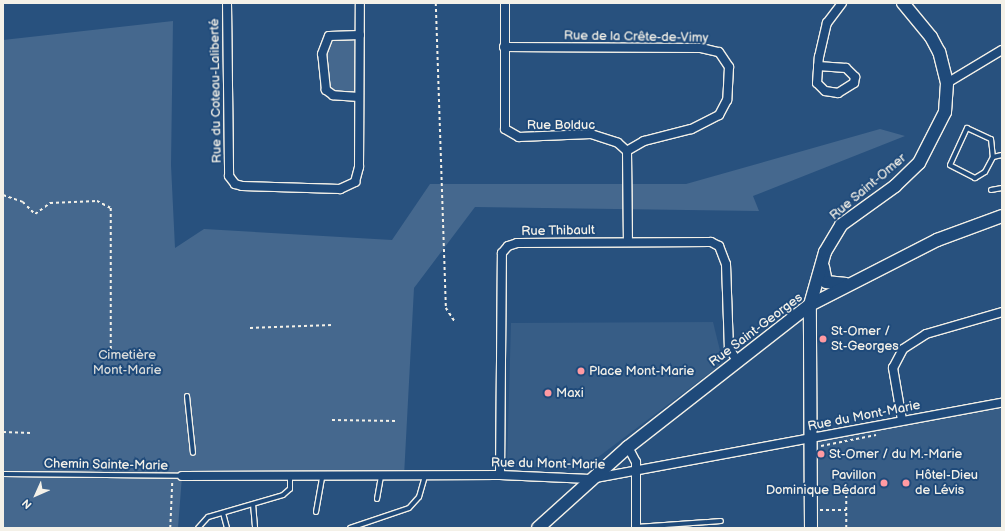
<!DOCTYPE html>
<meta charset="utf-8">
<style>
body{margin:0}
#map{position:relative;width:1005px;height:531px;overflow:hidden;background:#28517e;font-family:"Balsamiq Sans",sans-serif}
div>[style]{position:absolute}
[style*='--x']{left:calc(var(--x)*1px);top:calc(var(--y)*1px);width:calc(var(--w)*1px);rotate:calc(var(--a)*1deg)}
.built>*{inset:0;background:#375d86}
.green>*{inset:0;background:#45688e}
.path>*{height:1.5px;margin-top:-0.75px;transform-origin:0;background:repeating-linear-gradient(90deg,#f4f1e8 0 3px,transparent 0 6px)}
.roads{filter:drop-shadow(1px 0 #f4f1e8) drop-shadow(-1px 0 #f4f1e8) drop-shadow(0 1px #f4f1e8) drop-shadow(0 -1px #f4f1e8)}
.lane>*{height:4px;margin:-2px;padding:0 2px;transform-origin:2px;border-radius:2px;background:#1f4a7a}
.street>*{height:8px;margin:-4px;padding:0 4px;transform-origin:4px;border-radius:4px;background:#1f4a7a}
.secondary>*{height:12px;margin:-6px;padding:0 6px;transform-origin:6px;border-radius:6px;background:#1f4a7a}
.dots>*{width:11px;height:11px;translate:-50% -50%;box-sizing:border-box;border:2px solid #1f4a7a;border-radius:50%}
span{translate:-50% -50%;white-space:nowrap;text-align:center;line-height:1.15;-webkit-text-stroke:4px #1f4a7a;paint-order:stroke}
.street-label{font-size:13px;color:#f4f1e8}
.poi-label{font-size:13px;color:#f4f1e8}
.left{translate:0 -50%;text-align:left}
.right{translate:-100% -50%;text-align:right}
.park-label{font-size:13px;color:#dadcda}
.frame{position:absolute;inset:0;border:4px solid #f4f1e8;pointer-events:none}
.north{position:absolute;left:16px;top:475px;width:40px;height:40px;-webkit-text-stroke:3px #1f4a7a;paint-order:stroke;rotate:225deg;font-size:11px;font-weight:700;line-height:16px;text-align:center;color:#f4f1e8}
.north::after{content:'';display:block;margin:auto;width:14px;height:18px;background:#f4f1e8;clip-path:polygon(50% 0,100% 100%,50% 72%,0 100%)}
</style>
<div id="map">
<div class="built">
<i style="clip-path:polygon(713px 322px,723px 363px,581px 470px,507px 465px,511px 323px)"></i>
<i style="clip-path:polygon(1002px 401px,1002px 528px,809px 528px,810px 439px)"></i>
</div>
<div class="green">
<i style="clip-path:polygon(173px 21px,171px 165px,175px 248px,204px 229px,392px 240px,430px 184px,686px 184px,880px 129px,905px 136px,753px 196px,759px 211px,475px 207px,414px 288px,404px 476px,182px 476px,178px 528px,3px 528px,3px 40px)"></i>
<i style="clip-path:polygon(360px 35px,359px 97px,326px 90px,322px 68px,329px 36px)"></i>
</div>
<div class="path">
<i style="--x:436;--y:3;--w:305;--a:88.1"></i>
<i style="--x:446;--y:308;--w:17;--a:57"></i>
<i style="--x:3;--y:195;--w:21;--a:19"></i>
<i style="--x:23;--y:202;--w:17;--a:45"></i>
<i style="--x:35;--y:214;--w:19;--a:-36"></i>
<i style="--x:50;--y:203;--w:47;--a:-2.4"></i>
<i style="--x:97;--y:201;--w:16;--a:27"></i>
<i style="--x:111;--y:208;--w:152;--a:90"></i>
<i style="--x:250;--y:328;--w:82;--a:-2.1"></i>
<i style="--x:332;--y:420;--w:65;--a:0.9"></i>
<i style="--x:3;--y:432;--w:28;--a:2"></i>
<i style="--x:821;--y:446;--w:56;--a:-11.3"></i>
<i style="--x:820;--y:510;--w:26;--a:0"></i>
<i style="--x:170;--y:528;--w:46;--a:-87.5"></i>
<i style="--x:846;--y:528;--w:34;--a:-90"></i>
</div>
<div class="roads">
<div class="lane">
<i style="--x:993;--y:157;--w:17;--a:118"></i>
<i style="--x:985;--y:172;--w:12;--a:149"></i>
<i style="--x:975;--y:178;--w:28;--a:-153"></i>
<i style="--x:950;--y:165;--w:41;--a:-65.3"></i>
<i style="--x:967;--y:128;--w:26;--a:25"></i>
<i style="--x:991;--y:139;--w:18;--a:84"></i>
<i style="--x:993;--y:157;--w:9;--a:-13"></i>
<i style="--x:991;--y:190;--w:11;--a:-10"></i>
<i style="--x:187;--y:396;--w:57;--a:84"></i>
<i style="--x:3;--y:474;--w:179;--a:0.6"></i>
<i style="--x:377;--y:499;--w:22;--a:-80"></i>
<i style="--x:253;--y:504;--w:24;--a:85"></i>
<i style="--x:316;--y:512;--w:36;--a:-80"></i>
<i style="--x:223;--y:513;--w:16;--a:75"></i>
<i style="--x:636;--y:527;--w:85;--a:-4"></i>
<i style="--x:198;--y:528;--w:15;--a:-48"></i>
<i style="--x:208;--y:517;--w:78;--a:-16.3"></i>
<i style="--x:283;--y:495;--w:9;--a:-41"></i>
<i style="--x:290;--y:489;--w:11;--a:-90"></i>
<i style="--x:350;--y:528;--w:62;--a:-18.7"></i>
<i style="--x:409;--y:508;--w:15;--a:-48"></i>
<i style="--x:419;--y:497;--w:22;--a:-74"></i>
</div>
<div class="street">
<i style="--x:227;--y:3;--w:173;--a:89.3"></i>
<i style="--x:229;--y:176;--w:10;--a:53"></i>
<i style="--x:235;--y:184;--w:7;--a:16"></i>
<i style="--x:242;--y:186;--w:98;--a:1.8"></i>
<i style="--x:340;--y:189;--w:17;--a:-25"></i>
<i style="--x:355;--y:182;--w:16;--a:-75"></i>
<i style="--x:359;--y:167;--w:164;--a:-89.7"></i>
<i style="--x:505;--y:3;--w:126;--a:90"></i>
<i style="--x:505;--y:129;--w:16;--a:30"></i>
<i style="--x:519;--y:137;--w:72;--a:-2.4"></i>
<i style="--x:591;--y:134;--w:28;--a:18"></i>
<i style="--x:618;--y:143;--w:12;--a:42"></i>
<i style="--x:627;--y:151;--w:91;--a:89.4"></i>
<i style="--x:504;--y:47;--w:197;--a:0.3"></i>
<i style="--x:701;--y:48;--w:18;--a:13"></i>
<i style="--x:719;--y:52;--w:18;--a:56"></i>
<i style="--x:729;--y:67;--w:33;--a:93"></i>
<i style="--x:727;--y:100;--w:17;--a:118"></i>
<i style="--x:719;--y:115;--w:31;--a:153"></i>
<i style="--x:691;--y:129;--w:49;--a:165.7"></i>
<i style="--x:644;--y:141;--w:20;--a:150"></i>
<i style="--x:818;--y:66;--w:28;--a:4"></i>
<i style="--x:846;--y:68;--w:13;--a:45"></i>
<i style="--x:855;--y:77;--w:6;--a:99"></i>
<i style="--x:854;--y:83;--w:19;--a:148"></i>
<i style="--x:838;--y:93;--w:13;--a:-171"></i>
<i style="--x:825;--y:91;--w:11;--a:-135"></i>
<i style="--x:817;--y:83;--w:26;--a:-86"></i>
<i style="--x:819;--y:57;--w:35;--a:-77"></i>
<i style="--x:827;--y:23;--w:25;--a:-53"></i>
<i style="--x:947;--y:83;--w:64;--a:-31"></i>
<i style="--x:359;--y:97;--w:26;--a:-176"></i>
<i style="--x:333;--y:95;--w:9;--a:-144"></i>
<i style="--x:326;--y:90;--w:36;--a:-96"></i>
<i style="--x:322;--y:54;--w:19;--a:-69"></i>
<i style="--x:329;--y:36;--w:31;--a:-2"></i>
<i style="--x:902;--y:420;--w:53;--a:-99.8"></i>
<i style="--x:893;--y:368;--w:21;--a:-62"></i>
<i style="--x:903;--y:349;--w:27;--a:-33"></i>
<i style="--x:926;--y:334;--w:79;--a:-16.1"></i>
<i style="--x:628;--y:447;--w:17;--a:62"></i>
<i style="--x:636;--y:462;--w:66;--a:90"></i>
<i style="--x:500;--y:475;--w:222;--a:-89.5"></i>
<i style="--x:502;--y:253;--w:9;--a:-49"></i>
<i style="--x:508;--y:246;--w:9;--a:-18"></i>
<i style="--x:517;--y:243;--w:194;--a:-0.3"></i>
<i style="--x:711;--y:242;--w:9;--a:27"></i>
<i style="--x:719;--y:246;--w:19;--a:69"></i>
<i style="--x:726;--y:264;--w:84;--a:88"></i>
<i style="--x:729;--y:348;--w:15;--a:58"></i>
<i style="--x:182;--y:476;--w:318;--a:-0.2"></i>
<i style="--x:500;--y:475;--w:90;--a:2.5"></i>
<i style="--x:590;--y:479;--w:419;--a:-10.5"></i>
</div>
<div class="secondary">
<i style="--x:823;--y:267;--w:15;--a:79"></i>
<i style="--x:826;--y:282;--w:20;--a:6"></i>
<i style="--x:538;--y:528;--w:121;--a:-42"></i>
<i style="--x:628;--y:447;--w:231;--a:-38"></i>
<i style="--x:810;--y:305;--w:143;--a:-27.1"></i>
<i style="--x:937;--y:240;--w:69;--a:-20.3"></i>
<i style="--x:811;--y:528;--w:223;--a:-90.3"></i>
<i style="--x:810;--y:305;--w:55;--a:-74.2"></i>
<i style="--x:825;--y:252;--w:31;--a:-59"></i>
<i style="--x:841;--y:225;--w:67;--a:-35.8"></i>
<i style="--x:895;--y:186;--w:33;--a:-44"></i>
<i style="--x:919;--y:163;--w:57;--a:-63"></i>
<i style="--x:945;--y:112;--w:29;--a:-86"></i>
<i style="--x:947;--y:83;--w:32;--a:-104"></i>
<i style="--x:939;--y:52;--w:17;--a:-118"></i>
<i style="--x:931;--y:37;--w:44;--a:-129.5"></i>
</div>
</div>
<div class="dots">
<i style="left:823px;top:339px;background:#ff9aa2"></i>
<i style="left:581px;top:371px;background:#ff9aa2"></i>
<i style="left:548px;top:393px;background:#ff9aa2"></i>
<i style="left:821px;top:454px;background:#ff9aa2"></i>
<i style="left:884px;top:483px;background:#ff9aa2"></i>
<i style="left:906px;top:483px;background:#ff9aa2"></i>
</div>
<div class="street-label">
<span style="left:636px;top:37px;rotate:1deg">Rue de la Crête-de-Vimy</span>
<span style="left:216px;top:91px;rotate:-91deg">Rue du Coteau-Laliberté</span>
<span style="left:561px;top:125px">Rue Bolduc</span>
<span style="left:868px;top:187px;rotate:-40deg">Rue Saint-Omer</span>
<span style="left:558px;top:231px;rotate:-1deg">Rue Thibault</span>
<span style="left:756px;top:330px;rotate:-37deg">Rue Saint-Georges</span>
<span style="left:864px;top:416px;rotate:-11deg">Rue du Mont-Marie</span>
<span style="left:548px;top:464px;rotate:1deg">Rue du Mont-Marie</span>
<span style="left:106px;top:465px;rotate:1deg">Chemin Sainte-Marie</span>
</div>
<div class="poi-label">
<span class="left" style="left:831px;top:339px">St-Omer /<br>St-Georges</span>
<span class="left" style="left:589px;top:371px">Place Mont-Marie</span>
<span class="left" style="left:556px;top:393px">Maxi</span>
<span class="left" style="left:829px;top:454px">St-Omer / du M.-Marie</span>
<span class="right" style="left:876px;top:483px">Pavillon<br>Dominique Bédard</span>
<span class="left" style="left:915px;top:483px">Hôtel-Dieu<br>de Lévis</span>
</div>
<div class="park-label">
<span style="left:127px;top:363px">Cimetière<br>Mont-Marie</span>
</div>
<div class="frame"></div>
<div class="north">N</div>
</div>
